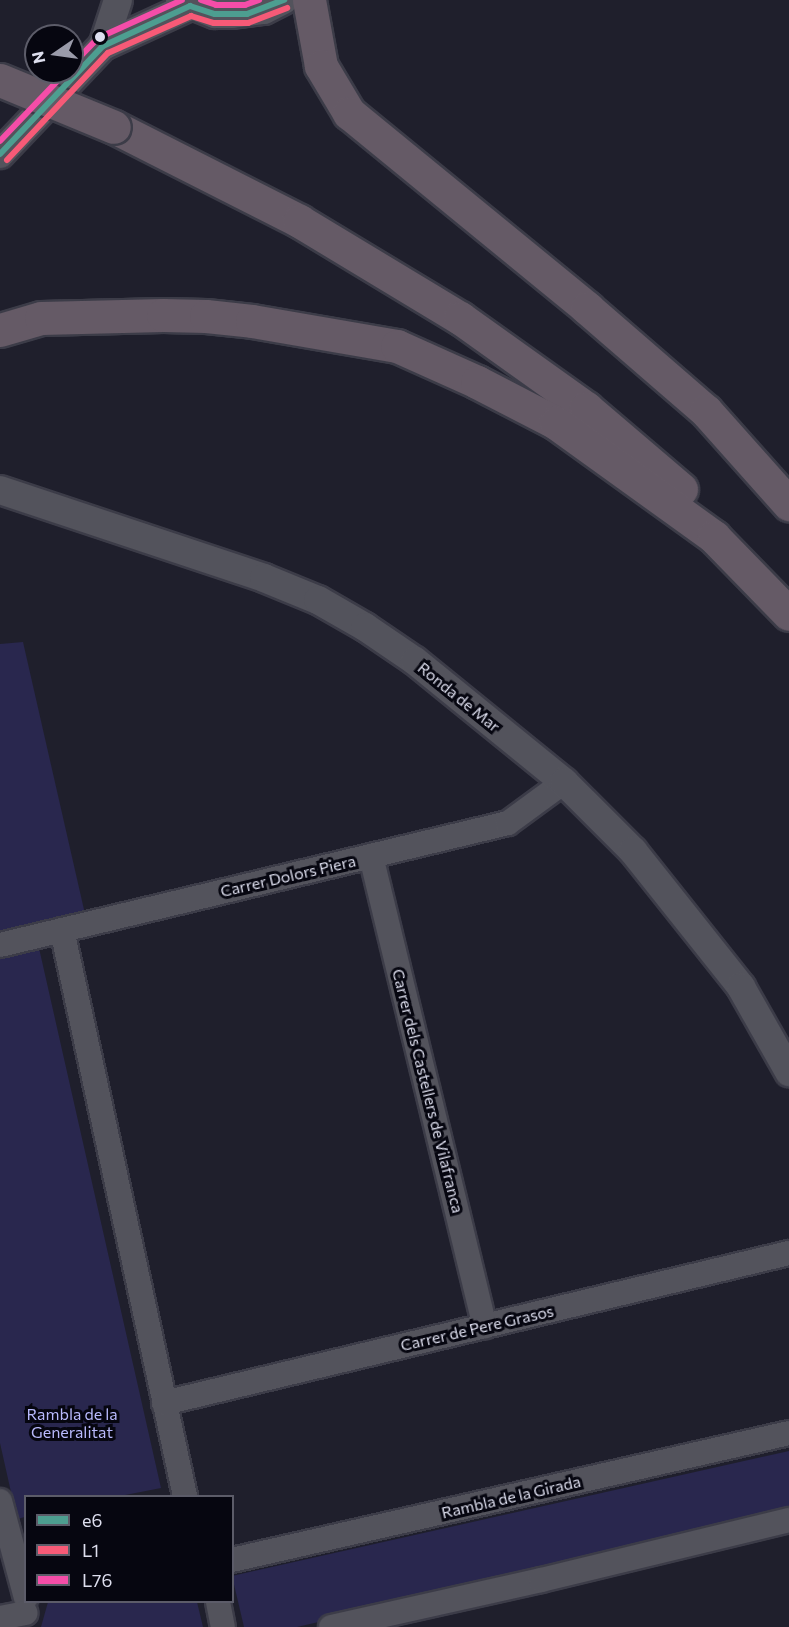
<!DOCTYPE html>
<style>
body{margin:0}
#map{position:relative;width:789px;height:1627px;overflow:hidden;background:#1f1f2c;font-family:Commissioner,sans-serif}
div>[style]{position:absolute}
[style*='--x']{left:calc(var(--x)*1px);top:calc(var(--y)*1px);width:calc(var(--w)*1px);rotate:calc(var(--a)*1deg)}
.green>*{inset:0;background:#29274e}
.roads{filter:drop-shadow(2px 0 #3c3c48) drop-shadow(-2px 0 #3c3c48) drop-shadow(0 2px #3c3c48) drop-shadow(0 -2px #3c3c48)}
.minor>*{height:24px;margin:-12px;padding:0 12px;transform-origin:12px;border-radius:12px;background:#53535c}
.tertiary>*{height:28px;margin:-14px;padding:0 14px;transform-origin:14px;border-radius:14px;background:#53535c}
.trunk>*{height:33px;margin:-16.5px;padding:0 16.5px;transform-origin:16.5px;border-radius:16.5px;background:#655a66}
.bridges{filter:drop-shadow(2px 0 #3c3c48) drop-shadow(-2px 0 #3c3c48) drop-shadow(0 2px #3c3c48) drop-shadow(0 -2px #3c3c48)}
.trunk-bridge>*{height:33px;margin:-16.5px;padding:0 16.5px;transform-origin:16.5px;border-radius:16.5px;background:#655a66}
.bus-1>*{height:6px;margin:-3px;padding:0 3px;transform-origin:3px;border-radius:3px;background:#4d9e90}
.bus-2>*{height:6px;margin:-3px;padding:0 3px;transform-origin:3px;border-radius:3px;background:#f75a77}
.bus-3>*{height:6px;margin:-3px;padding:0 3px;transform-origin:3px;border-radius:3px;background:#f54da8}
.dots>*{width:16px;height:16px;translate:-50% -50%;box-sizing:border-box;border:3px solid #060610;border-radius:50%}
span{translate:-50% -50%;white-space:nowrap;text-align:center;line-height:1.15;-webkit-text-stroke:6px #060610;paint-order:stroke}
.street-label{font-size:16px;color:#dddeee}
.park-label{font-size:16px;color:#b9bafd}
.legend{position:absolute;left:24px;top:1495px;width:210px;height:108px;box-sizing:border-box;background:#060610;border:2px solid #5c5c69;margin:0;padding:8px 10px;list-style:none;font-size:18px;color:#dddeee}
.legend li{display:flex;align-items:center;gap:12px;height:30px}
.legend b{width:30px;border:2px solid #5c5c69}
.north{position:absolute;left:24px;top:24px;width:60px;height:60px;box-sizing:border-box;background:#060610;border:2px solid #5c5c69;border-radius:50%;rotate:257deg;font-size:16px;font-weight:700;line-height:24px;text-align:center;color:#dddeee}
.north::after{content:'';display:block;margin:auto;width:21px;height:27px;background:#9a9baa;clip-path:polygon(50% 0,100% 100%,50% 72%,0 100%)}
</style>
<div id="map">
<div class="green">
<i style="clip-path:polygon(23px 642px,85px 914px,0 936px,0 644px)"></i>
<i style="clip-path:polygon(39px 948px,161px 1488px,120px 1496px,26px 1496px,25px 1517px,17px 1519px,0 1443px,0 957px)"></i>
<i style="clip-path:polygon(789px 1451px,789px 1512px,297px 1627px,244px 1627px,232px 1576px)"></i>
<i style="clip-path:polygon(48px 1602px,197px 1602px,203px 1627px,41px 1627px)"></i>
</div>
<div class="roads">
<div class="minor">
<i style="--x:371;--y:856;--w:484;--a:76.4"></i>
<i style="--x:62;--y:930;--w:579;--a:77.74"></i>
<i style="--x:0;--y:945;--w:522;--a:-13.5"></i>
<i style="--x:508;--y:823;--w:69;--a:-36.2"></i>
<i style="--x:164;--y:1403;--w:643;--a:-13.5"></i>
<i style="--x:0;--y:1501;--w:100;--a:75"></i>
<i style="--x:232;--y:1560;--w:571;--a:-12.84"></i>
<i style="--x:218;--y:1602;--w:25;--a:79"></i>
<i style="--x:0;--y:1618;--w:26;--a:-11"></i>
<i style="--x:331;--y:1627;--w:215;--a:-12.6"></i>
<i style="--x:541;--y:1580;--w:255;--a:-13.6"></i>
</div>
<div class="tertiary">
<i style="--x:180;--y:0;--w:38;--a:22"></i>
<i style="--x:215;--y:14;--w:16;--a:0"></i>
<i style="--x:231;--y:14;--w:33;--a:-7"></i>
<i style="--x:264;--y:10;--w:22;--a:-27"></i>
<i style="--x:103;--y:46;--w:48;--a:-71.9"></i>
<i style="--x:0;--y:154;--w:149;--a:-46.4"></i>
<i style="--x:103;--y:46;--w:96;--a:-24.7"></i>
<i style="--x:0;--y:490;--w:278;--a:18.4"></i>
<i style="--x:264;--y:578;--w:58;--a:22.2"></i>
<i style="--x:318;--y:600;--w:54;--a:29.9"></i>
<i style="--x:365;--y:627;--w:60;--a:34.2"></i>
<i style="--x:415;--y:661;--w:192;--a:39.1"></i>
<i style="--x:564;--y:782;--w:98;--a:45"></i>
<i style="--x:633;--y:851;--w:174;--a:51.5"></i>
<i style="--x:741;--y:987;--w:98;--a:60.5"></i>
</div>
<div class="trunk">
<i style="--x:309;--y:0;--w:67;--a:79.7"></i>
<i style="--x:321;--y:66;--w:55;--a:59.2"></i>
<i style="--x:349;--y:113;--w:308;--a:39.3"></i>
<i style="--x:587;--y:308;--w:157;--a:40.9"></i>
<i style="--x:706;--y:411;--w:125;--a:48.3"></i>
<i style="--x:114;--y:127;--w:208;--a:26.9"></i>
<i style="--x:299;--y:221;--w:188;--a:31.1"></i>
<i style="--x:460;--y:318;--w:155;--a:35.5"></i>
<i style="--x:586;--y:408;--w:125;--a:40.5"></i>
<i style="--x:0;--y:330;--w:43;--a:-16.3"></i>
<i style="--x:41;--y:318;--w:122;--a:-1.4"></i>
<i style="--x:163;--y:315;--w:43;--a:1.3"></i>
<i style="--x:206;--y:316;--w:46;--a:6.2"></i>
<i style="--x:252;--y:321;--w:147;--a:9.8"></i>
<i style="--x:397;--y:346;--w:88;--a:24.2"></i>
<i style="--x:477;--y:382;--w:89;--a:27.4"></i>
<i style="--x:556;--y:423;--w:195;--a:35.8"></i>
<i style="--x:714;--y:537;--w:107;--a:45.8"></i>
</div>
</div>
<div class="bridges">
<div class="trunk-bridge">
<i style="--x:0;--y:80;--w:123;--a:22.4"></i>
</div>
</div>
<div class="bus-1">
<i style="--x:0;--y:154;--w:149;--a:-46.4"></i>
<i style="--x:103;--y:46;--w:96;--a:-24.7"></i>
<i style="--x:190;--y:6;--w:26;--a:18"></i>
<i style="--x:215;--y:14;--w:32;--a:0"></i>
<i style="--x:247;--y:14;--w:40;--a:-21"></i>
</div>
<div class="bus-2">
<i style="--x:7;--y:160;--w:147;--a:-46.7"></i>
<i style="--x:108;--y:53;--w:91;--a:-24"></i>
<i style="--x:191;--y:16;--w:24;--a:17"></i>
<i style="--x:214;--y:23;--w:34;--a:0"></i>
<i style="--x:248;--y:23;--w:42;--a:-21"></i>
</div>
<div class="bus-3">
<i style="--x:201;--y:0;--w:16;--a:18"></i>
<i style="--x:216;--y:5;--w:29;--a:0"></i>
<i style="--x:245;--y:5;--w:15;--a:-20"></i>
<i style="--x:72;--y:65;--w:37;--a:-46"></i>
<i style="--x:98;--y:38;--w:92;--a:-24.3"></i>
<i style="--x:0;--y:141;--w:95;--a:-46.3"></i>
</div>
<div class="dots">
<i style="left:100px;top:37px;background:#dddeee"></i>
</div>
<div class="street-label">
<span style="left:459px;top:697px;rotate:39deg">Ronda de Mar</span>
<span style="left:288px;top:876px;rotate:-13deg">Carrer Dolors Piera</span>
<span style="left:428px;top:1091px;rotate:76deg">Carrer dels Castellers de Vilafranca</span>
<span style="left:477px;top:1328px;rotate:-13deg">Carrer de Pere Grasos</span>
<span style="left:511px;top:1497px;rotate:-13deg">Rambla de la Girada</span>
</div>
<div class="park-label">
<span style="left:72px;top:1423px">Rambla de la<br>Generalitat</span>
</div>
<ul class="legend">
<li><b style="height:8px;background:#4d9e90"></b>e6</li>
<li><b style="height:8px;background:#f75a77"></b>L1</li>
<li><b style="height:8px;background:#f54da8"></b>L76</li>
</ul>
<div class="north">N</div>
</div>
